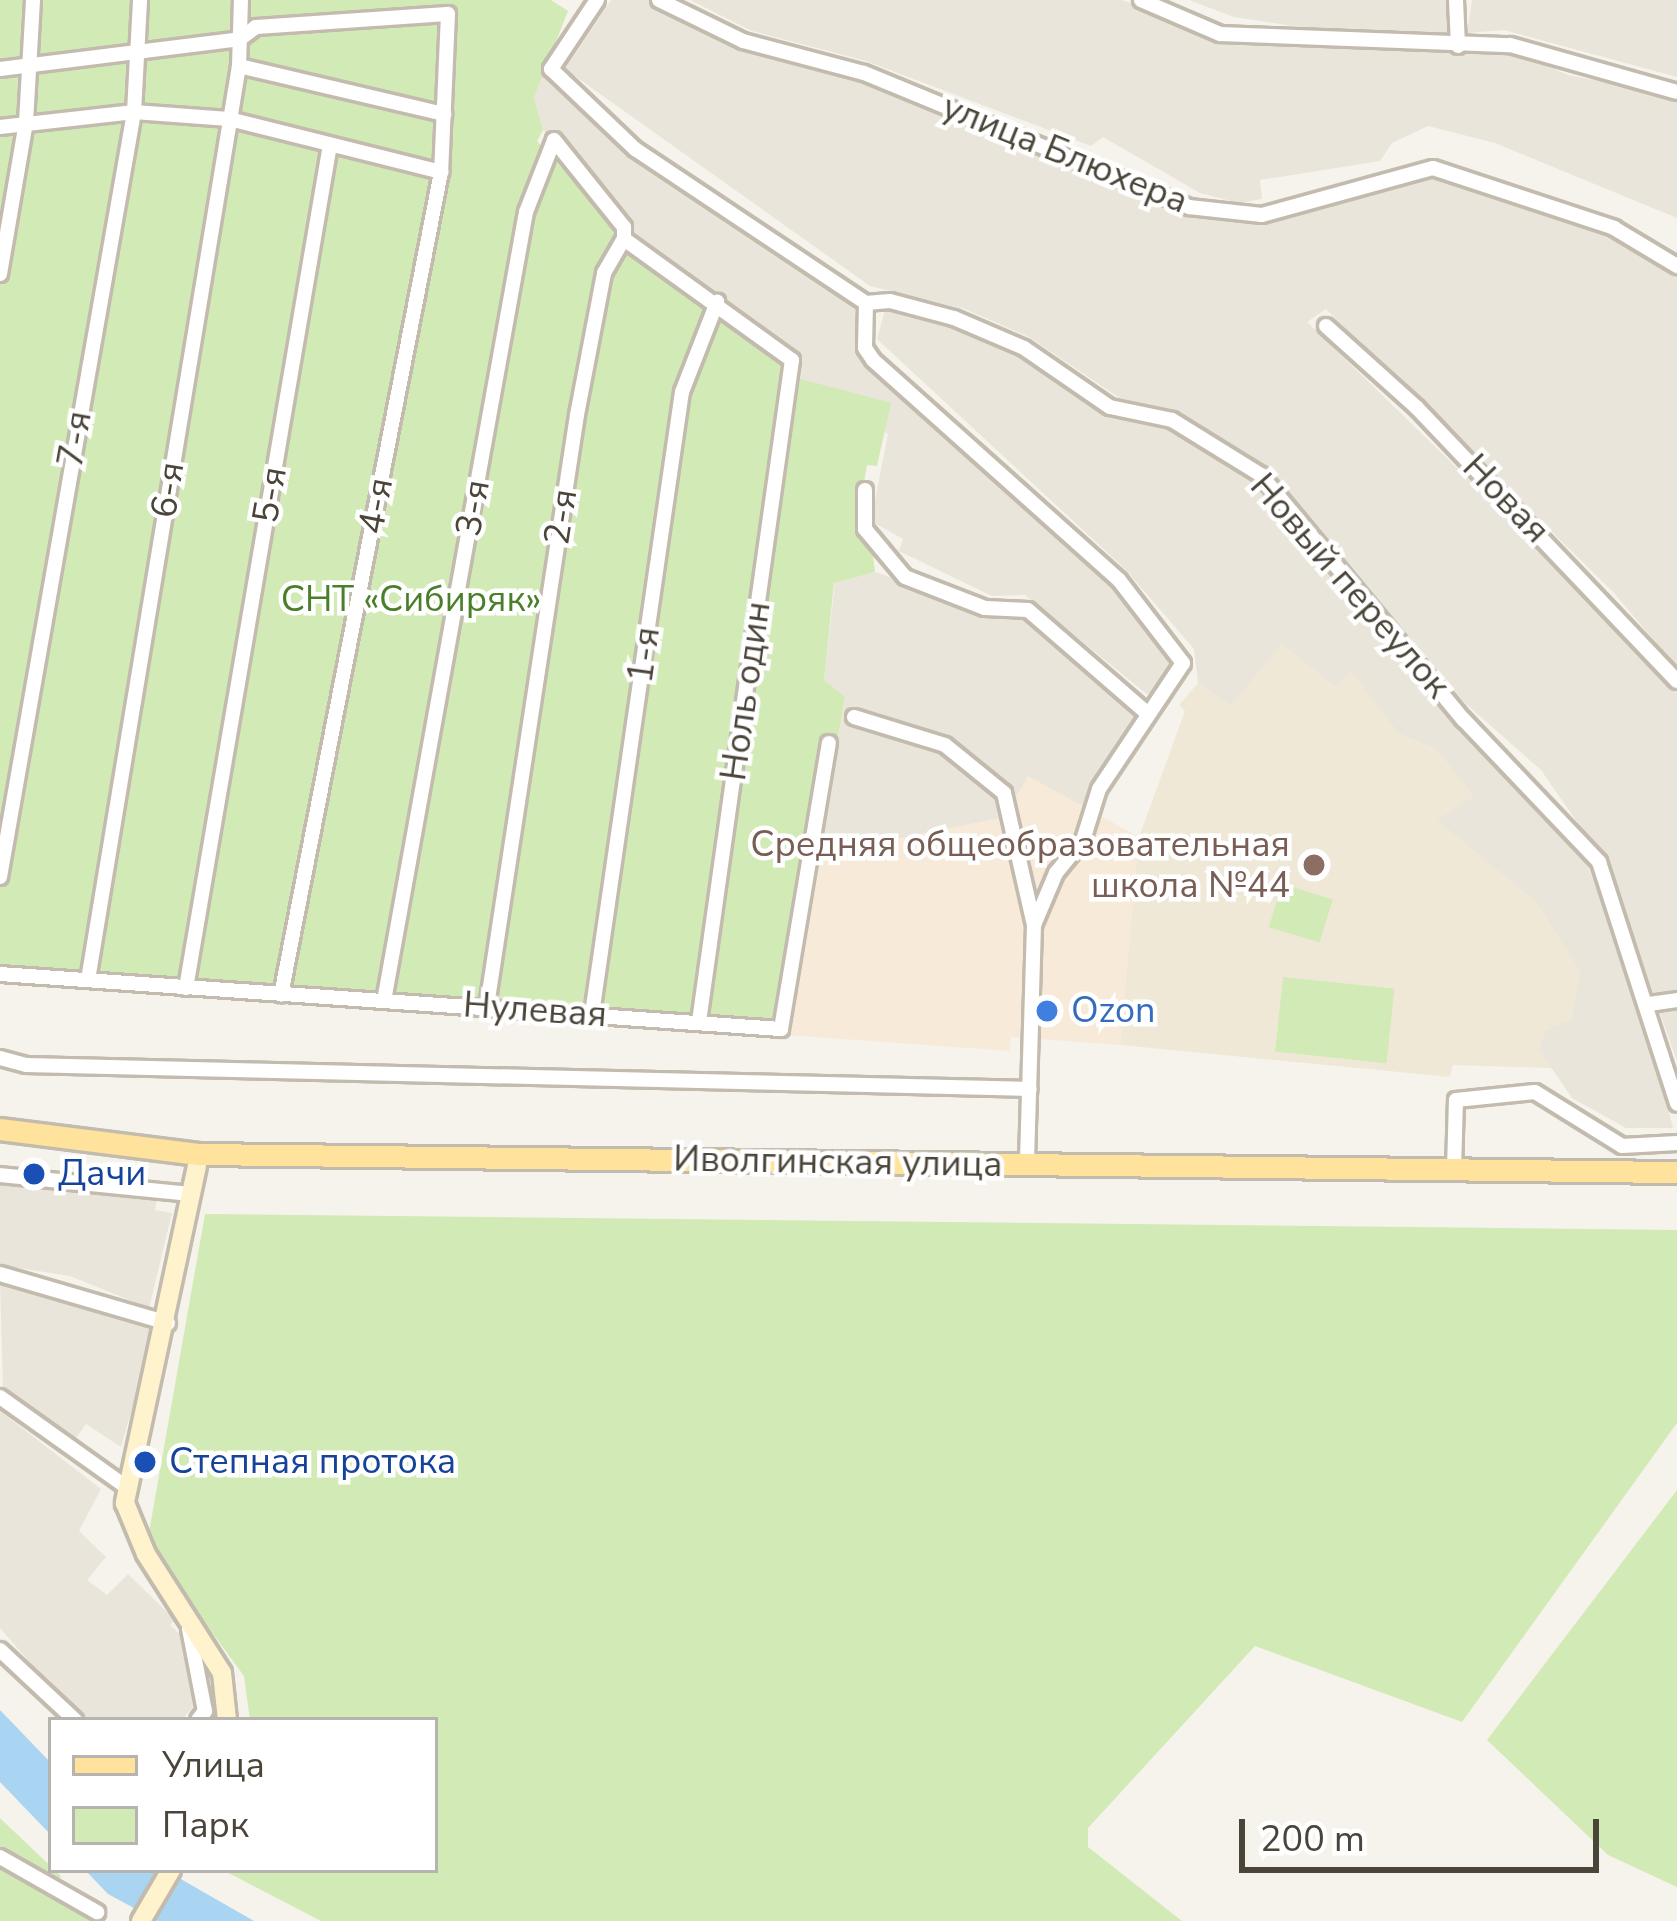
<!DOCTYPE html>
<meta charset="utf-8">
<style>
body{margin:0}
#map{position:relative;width:1677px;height:1921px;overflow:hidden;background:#f6f3ec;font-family:"Nunito Sans",sans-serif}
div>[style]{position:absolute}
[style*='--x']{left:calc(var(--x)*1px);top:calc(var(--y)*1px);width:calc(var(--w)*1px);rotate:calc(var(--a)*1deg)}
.residential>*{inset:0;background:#eae5da}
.commercial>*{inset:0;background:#f7ead8}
.education>*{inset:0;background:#efe8d6}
.green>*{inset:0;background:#d2eab5;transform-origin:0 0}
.water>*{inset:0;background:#a9d4f2}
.roads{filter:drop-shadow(3px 0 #c2bbae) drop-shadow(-3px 0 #c2bbae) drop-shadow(0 3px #c2bbae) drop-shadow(0 -3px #c2bbae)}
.street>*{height:14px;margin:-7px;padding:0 7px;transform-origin:7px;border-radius:7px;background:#fff}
.secondary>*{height:18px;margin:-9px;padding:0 9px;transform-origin:9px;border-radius:9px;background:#fff3cd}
.primary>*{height:21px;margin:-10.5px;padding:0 10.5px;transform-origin:10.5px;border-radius:10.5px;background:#ffe39c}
.dots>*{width:33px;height:33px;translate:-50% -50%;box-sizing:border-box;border:6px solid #fff;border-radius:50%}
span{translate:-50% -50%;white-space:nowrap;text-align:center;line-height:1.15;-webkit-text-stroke:9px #fff;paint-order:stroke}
.street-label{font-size:36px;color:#4b4439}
.park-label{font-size:36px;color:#4a7f2a}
.education-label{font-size:36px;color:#785e54}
.right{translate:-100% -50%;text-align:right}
.shop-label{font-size:36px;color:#366cbe}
.left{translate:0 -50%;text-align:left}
.transit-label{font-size:36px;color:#164399}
.legend{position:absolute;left:48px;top:1717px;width:390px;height:156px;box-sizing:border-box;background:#fff;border:3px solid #b7b4b0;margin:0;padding:15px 21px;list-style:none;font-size:36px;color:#4b4439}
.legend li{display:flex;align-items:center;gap:24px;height:60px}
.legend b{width:60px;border:3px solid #b7b4b0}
.scale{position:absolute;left:1239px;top:1819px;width:360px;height:54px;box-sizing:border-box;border:6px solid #4b4439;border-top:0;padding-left:15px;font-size:36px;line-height:42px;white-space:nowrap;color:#4b4439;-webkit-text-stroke:9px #fff;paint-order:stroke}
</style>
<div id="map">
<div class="residential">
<i style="clip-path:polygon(611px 0,662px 0,743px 40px,935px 100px,1208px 212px,1265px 218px,1421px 175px,1487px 180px,1619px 229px,1677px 268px,1677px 668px,1615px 594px,1326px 309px,1307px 322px,1607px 614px,1677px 694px,1677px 1061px,1607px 865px,1541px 770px,1466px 704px,1267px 469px,1174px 415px,1127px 403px,1029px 337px,965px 309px,870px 286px,565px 69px)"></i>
<i style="clip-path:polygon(690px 0,1122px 0,1227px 40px,1505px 48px,1568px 75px,1677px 96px,1677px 218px,1495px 143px,1428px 126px,1392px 143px,1380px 161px,1260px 180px,1262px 199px,1239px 203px,1200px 193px,1103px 137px,1091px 146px,866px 61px,752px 31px)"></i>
<i style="clip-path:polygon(1189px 0,1459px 0,1453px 35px,1320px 30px,1234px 17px)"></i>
<i style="clip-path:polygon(1472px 0,1677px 0,1677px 77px,1504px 30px,1467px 33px)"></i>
<i style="clip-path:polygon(541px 72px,595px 110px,596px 120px,858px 297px,861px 347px,1121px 582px,1179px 662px,1148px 695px,1025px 595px,992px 596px,899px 551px,903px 539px,871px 521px,888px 434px,794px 377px,799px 355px,631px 238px,630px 226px,543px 130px,534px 97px)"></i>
<i style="clip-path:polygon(887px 303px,1022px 346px,1117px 415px,1172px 428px,1259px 481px,1436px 693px,1538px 789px,1586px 862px,1642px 1001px,1673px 1128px,1626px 1128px,1572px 1098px,1539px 1050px,1538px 904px,1436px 820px,1443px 810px,1437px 750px,1399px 734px,1350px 672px,1335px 687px,1283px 645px,1231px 706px,1198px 683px,1194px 649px,1125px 569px,877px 339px)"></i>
<i style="clip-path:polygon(875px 572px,1011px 618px,1021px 609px,1139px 716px,1085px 814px,1006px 817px,818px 855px,845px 698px,824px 680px,835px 582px)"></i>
<i style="clip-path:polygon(0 1179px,158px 1193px,155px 1210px,172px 1213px,149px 1308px,70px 1276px,0 1265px)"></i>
<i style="clip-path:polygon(0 1281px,148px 1324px,154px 1333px,121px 1447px,86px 1424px,76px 1438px,3px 1389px)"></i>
<i style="clip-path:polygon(0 1411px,101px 1489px,79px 1531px,106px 1557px,87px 1580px,107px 1595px,128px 1574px,175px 1620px,170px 1625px,185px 1639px,201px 1697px,182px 1720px,80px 1720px,0 1628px)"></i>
</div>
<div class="commercial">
<i style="clip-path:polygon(1028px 776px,1139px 837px,1120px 1045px,1011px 1037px,1010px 1051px,787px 1035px,818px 855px,1005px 817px)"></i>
</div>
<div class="education">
<i style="clip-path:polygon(1282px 644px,1335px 687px,1351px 671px,1399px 734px,1437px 750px,1474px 796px,1437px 820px,1538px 904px,1580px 971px,1572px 1019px,1545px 1031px,1539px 1050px,1551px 1068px,1453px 1065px,1450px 1077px,1120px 1045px,1139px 837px,1185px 711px,1179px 705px,1198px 683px,1231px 705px)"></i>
</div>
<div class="green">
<i style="clip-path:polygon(0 0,551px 0,568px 11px,534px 97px,543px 130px,537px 141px,620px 230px,615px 241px,783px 362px,782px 374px,891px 403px,877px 466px,867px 465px,855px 535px,871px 539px,875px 572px,834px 583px,824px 680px,845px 697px,787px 1035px,0 982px)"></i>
<i style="left:1282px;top:884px;width:53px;height:45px;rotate:17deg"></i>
<i style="left:1283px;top:977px;width:112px;height:75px;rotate:6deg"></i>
<i style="clip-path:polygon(205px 1214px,1677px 1230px,1677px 1423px,1462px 1722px,1255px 1646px,1088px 1828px,1088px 1847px,1182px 1921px,321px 1921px,223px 1870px,435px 1870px,435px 1720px,250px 1720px,244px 1676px,147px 1544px)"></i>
<i style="clip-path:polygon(1677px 1490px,1677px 1887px,1608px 1855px,1487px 1740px)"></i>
<i style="clip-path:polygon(0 1818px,61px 1876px,52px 1894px,95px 1921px,0 1921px)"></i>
</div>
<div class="water">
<i style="clip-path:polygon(0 1710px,51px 1763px,51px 1835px,0 1782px)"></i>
<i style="clip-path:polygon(85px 1870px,165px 1870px,254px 1921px,158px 1921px,108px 1894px)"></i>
</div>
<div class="roads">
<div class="street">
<i style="--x:597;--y:0;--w:83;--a:123.7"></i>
<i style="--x:551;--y:69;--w:116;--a:43.6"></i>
<i style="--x:635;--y:149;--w:278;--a:33.7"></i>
<i style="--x:866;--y:303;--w:24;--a:-5"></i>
<i style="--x:890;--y:301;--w:66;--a:14.9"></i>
<i style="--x:954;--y:318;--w:76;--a:23.2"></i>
<i style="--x:1024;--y:348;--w:104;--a:34.5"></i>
<i style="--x:1110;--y:407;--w:63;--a:11.8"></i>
<i style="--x:1172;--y:420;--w:105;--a:31.7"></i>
<i style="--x:1261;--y:475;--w:318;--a:50.4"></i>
<i style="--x:1464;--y:720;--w:196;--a:46.4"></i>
<i style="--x:1599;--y:862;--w:254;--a:72.1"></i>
<i style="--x:659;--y:0;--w:93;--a:26"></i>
<i style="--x:743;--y:41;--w:125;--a:14.8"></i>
<i style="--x:864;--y:73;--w:352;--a:22.4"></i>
<i style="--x:1189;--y:207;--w:73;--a:6.3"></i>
<i style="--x:1262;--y:215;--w:177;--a:-15.4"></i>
<i style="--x:1433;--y:168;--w:191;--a:18.3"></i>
<i style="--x:1614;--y:228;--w:74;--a:31.1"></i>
<i style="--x:1141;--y:0;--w:86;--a:23.3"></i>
<i style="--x:1220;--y:34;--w:290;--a:2.2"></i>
<i style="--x:1510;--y:45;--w:173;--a:15.7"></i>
<i style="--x:1456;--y:0;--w:46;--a:87.5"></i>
<i style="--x:239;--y:66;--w:211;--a:13.2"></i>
<i style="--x:0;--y:69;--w:242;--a:-7.1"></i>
<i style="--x:240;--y:39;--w:20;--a:-37"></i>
<i style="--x:256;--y:27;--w:192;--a:-3.9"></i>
<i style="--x:448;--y:14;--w:158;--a:92.5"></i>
<i style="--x:441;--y:172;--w:838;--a:101"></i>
<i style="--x:0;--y:127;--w:135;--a:-6.4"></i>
<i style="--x:134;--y:112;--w:95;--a:4.2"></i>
<i style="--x:229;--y:119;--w:219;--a:14"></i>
<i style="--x:0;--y:274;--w:154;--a:-80.3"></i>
<i style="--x:26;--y:122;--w:122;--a:-86.7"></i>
<i style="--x:866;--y:303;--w:45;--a:91.3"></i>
<i style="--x:865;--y:348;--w:14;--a:56"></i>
<i style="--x:873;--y:360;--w:330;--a:41.8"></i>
<i style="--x:1119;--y:580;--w:105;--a:52.4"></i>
<i style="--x:1183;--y:663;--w:151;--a:123.7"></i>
<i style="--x:1099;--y:789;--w:53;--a:107.4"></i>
<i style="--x:1083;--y:840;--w:43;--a:129.3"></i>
<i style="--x:1056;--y:873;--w:56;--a:112.9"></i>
<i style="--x:1034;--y:925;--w:239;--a:91.7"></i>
<i style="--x:1326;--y:326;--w:122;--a:42"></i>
<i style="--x:1417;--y:408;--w:377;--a:46.4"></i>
<i style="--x:865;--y:490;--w:39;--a:90"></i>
<i style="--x:865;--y:529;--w:62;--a:50.2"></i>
<i style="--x:905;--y:577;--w:86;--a:21.2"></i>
<i style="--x:985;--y:608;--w:43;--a:2.7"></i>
<i style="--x:1028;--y:610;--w:159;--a:40.9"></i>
<i style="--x:854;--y:717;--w:95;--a:17.1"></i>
<i style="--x:945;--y:745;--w:76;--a:39.1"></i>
<i style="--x:1004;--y:793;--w:135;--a:77.2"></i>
<i style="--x:0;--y:877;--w:777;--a:-80.06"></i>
<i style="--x:134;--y:112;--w:112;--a:-86.9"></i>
<i style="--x:0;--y:974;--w:783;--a:4.03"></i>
<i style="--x:781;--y:1029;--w:290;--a:-80.5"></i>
<i style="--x:88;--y:980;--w:926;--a:-80.62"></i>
<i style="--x:239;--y:66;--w:66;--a:-88.3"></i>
<i style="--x:186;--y:988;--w:855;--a:-80.31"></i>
<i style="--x:384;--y:1001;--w:802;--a:-79.8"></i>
<i style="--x:526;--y:212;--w:77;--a:-68.7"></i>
<i style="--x:554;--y:140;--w:112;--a:51.2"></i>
<i style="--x:624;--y:227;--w:12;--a:90"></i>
<i style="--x:1649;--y:1004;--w:28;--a:-8"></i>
<i style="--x:487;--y:1006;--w:598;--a:-81.34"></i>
<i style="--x:577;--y:415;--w:145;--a:-79.2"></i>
<i style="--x:604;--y:273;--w:39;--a:-60"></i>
<i style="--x:624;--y:239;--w:207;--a:35.8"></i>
<i style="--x:792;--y:360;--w:669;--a:98"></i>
<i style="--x:592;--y:1014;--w:628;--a:-81.77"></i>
<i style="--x:682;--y:392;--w:97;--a:-68.7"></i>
<i style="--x:0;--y:1058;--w:27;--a:15"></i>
<i style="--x:26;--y:1065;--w:1004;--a:1.37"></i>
<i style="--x:1454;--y:1170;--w:70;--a:-88.4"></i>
<i style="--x:1456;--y:1100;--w:79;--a:-5.8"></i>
<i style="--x:1535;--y:1092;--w:102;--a:31.8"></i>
<i style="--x:1622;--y:1146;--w:55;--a:-3.1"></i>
<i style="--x:0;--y:1175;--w:192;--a:5.7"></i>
<i style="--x:0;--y:1274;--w:175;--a:16.3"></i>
<i style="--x:0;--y:1397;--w:153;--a:35.5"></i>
<i style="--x:189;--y:1629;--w:84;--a:79"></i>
<i style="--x:205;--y:1711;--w:11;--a:128"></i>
<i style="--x:0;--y:1650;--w:103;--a:43"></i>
<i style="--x:0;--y:1857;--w:112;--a:29.6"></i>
</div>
<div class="secondary">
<i style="--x:197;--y:1166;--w:345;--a:102.1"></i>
<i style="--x:125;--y:1503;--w:55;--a:67.6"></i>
<i style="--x:146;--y:1554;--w:141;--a:57.4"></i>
<i style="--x:222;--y:1673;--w:47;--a:83.9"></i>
<i style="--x:141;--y:1921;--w:59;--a:-59.5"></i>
</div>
<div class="primary">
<i style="--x:0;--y:1129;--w:201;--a:7.2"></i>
<i style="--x:199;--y:1154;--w:1478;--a:0.7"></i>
</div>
</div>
<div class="dots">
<i style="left:1314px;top:865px;background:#8d6e63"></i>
<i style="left:1047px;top:1011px;background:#3f7fe0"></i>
<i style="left:34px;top:1174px;background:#1a4fb4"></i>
<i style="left:145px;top:1462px;background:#1a4fb4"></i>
</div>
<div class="street-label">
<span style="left:1065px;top:154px;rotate:22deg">улица Блюхера</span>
<span style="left:75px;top:439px;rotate:-80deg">7-я</span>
<span style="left:168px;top:490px;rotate:-81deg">6-я</span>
<span style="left:270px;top:495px;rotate:-80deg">5-я</span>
<span style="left:1506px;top:499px;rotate:46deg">Новая</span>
<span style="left:376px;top:506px;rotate:-79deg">4-я</span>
<span style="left:473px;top:508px;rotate:-80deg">3-я</span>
<span style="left:561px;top:517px;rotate:-81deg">2-я</span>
<span style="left:1350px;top:586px;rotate:49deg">Новый переулок</span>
<span style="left:644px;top:655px;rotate:-82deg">1-я</span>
<span style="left:746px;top:691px;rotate:-82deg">Ноль один</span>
<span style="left:535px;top:1010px;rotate:4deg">Нулевая</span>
<span style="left:838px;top:1162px;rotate:1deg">Иволгинская улица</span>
</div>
<div class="park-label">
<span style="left:411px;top:600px">СНТ «Сибиряк»</span>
</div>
<div class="education-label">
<span class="right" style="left:1290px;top:865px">Средняя общеобразовательная<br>школа №44</span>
</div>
<div class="shop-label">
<span class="left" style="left:1071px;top:1011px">Ozon</span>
</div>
<div class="transit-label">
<span class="left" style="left:58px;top:1174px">Дачи</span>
<span class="left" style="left:169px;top:1462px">Степная протока</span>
</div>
<ul class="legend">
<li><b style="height:15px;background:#ffe39c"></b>Улица</li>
<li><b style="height:33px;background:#d2eab5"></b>Парк</li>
</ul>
<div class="scale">200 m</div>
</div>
